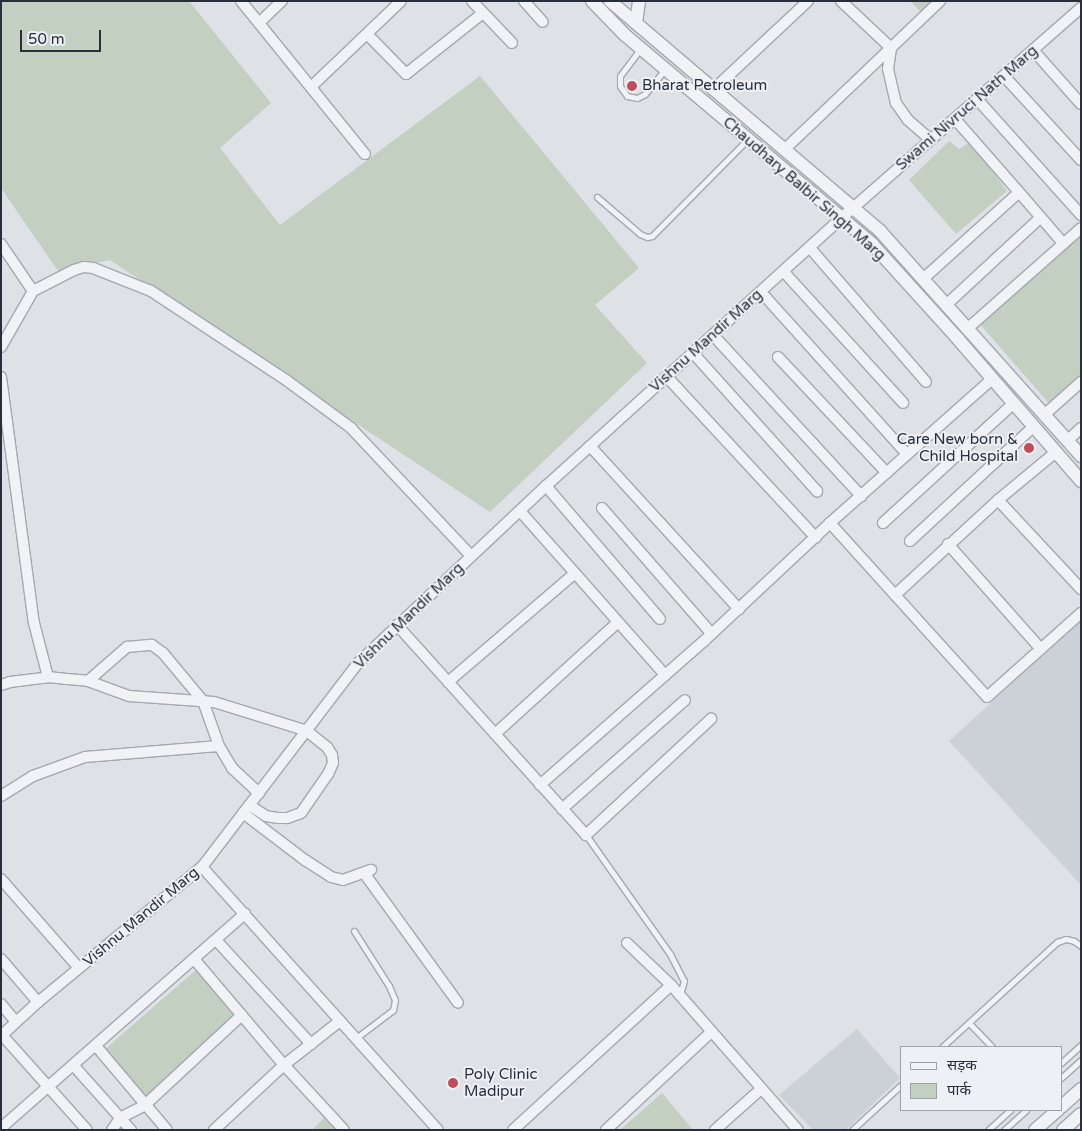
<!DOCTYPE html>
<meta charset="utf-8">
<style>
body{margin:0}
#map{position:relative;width:1082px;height:1131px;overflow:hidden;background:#dee1e6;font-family:"Varela Round","Noto Sans Devanagari",sans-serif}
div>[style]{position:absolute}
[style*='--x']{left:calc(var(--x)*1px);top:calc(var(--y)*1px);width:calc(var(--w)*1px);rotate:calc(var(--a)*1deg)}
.built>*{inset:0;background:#ccd0d7}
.green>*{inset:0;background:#c3cfc0;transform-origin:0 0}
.roads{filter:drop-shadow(1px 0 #a4a8af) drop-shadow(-1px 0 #a4a8af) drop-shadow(0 1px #a4a8af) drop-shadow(0 -1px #a4a8af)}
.service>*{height:5px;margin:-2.5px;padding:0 2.5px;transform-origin:2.5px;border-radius:2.5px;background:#f0f2f5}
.minor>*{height:10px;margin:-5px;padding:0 5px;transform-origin:5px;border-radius:5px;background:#f0f2f5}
.tertiary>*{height:12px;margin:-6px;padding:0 6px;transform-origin:6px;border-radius:6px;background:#f0f2f5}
.dots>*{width:14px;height:14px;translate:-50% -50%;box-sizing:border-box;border:2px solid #edf0f4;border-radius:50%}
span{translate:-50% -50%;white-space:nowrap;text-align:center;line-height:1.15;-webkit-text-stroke:4px #edf0f4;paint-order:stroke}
.poi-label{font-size:15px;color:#282f3b}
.left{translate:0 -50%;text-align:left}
.right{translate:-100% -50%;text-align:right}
.street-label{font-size:15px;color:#282f3b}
.frame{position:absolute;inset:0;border:2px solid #282f3b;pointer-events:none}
.legend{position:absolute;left:900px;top:1046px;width:162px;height:65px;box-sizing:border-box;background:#edf0f4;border:1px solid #9ea3aa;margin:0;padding:6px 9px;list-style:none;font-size:15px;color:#282f3b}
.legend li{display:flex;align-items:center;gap:10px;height:25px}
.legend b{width:25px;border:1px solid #9ea3aa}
.scale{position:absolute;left:20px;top:30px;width:81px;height:22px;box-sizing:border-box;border:2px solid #282f3b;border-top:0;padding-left:6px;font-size:15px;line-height:18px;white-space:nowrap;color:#282f3b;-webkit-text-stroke:4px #edf0f4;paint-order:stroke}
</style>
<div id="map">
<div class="built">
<i style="clip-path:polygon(1081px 621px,1081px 885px,949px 741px)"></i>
<i style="clip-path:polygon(857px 1029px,900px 1078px,846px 1130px,813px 1130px,779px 1095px)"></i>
</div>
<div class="green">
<i style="clip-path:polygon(1px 1px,189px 1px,271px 103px,220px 148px,280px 225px,480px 76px,639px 268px,595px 305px,647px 363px,490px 512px,110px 260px,58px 271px,1px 188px)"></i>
<i style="clip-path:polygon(910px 1px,935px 1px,923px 14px)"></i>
<i style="clip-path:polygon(949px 141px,959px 149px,971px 142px,1007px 191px,956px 234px,909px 180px)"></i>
<i style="clip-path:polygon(1081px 232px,1081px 385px,1054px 409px,979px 323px)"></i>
<i style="left:196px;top:970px;width:66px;height:121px;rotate:49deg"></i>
<i style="clip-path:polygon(662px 1093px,693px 1130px,620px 1130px)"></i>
<i style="clip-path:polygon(325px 1117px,337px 1130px,312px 1130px)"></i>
</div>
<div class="roads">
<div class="service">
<i style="--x:641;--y:48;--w:35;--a:127"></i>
<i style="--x:620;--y:76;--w:10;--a:90"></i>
<i style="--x:620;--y:86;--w:12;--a:55"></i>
<i style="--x:627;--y:96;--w:10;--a:11"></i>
<i style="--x:637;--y:98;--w:9;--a:-27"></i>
<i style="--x:645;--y:94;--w:32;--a:-51"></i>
<i style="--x:597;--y:197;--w:57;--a:40.7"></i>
<i style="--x:640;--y:234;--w:8;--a:23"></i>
<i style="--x:647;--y:237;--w:5;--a:-11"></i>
<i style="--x:652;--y:236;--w:136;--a:-45.3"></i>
<i style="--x:586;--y:835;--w:146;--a:54.8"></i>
<i style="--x:670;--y:954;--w:30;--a:63"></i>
<i style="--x:684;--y:981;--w:14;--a:107"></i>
<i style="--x:354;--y:931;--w:65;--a:57.5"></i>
<i style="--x:389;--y:986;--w:15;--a:67"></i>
<i style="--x:395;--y:1000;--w:10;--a:101"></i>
<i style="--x:393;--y:1010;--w:46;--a:142.9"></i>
<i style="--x:969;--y:1023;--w:33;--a:46"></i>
<i style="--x:942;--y:1047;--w:156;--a:-42.4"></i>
<i style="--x:1057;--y:942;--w:9;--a:-18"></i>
<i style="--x:1066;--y:939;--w:8;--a:14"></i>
<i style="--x:1074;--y:941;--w:9;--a:36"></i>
<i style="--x:1061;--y:1063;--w:27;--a:-42"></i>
<i style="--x:1061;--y:1078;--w:27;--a:-42"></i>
<i style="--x:852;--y:1130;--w:67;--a:-42.6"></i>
<i style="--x:988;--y:1130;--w:30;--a:-42"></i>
<i style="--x:1004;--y:1130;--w:30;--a:-42"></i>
</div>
<div class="minor">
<i style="--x:241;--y:1;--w:197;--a:51"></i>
<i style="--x:472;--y:1;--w:58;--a:46.4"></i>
<i style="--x:524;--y:1;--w:28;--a:48"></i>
<i style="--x:841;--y:1;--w:69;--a:43.2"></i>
<i style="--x:891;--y:48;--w:21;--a:98"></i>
<i style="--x:888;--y:69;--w:35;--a:77"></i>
<i style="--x:896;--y:103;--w:21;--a:55"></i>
<i style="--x:908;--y:120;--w:30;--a:41"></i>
<i style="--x:259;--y:23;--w:32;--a:-44"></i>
<i style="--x:367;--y:34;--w:56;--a:45.7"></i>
<i style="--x:406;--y:74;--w:98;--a:-38.4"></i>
<i style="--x:1033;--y:50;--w:72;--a:48.4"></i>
<i style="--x:1004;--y:76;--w:114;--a:47.5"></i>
<i style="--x:311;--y:87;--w:124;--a:-43.7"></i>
<i style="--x:713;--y:90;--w:130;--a:-43.1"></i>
<i style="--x:977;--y:99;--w:156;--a:48.1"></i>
<i style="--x:784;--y:150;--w:216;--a:-43.7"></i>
<i style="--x:1018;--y:191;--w:69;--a:49.1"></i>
<i style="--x:1;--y:244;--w:57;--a:55.8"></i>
<i style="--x:810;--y:248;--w:177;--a:49.1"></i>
<i style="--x:784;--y:272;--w:177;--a:47.7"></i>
<i style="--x:923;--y:279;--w:127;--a:-42.1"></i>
<i style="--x:1017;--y:194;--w:3;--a:-72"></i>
<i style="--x:1018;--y:191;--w:96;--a:-131.2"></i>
<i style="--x:761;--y:292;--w:218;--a:48"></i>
<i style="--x:946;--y:305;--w:129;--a:-42.8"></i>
<i style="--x:967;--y:329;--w:152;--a:-41.5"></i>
<i style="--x:713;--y:335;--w:219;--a:47.4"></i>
<i style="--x:1;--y:347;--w:64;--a:-60.3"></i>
<i style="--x:33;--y:291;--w:46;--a:-27.1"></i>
<i style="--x:74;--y:270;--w:10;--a:-17"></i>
<i style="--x:84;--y:267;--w:9;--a:6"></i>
<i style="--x:93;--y:268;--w:62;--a:21.6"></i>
<i style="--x:151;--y:291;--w:162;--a:33.4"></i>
<i style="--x:286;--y:380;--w:81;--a:36.4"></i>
<i style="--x:351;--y:428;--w:175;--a:46.8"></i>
<i style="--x:693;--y:353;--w:186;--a:48.1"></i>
<i style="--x:778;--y:357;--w:159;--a:46.8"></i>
<i style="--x:1;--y:377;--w:248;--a:82.4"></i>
<i style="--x:34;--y:623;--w:56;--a:75.5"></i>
<i style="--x:667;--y:377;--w:219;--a:47.2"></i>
<i style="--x:1044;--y:415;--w:50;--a:-41.7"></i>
<i style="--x:1067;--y:441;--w:19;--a:-43"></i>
<i style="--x:590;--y:446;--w:221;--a:47.6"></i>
<i style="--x:546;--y:486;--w:175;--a:49.4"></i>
<i style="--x:998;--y:500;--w:122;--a:47"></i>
<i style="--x:602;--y:508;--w:167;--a:48.9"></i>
<i style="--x:520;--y:511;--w:219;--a:48.5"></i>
<i style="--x:830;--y:523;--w:234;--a:47.9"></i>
<i style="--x:987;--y:697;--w:126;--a:-41.8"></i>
<i style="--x:883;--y:523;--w:178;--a:-42.5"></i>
<i style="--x:910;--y:541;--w:169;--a:-42.8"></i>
<i style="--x:948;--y:544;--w:140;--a:48.5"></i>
<i style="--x:895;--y:595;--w:140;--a:-42.7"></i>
<i style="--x:998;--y:500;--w:75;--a:-39.6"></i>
<i style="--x:397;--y:625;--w:283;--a:48"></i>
<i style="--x:586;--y:835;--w:171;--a:-42.9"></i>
<i style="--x:88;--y:681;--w:52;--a:-41.1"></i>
<i style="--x:127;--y:647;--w:25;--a:-5"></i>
<i style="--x:152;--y:645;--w:14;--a:36"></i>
<i style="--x:163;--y:653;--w:62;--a:50.2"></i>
<i style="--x:203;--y:701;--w:48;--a:70.4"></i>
<i style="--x:219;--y:746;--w:26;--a:59"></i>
<i style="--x:232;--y:768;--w:37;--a:43"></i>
<i style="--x:448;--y:682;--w:167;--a:-40.6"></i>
<i style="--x:1;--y:685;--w:9;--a:-18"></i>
<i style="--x:10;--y:682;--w:38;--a:-7"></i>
<i style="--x:48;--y:677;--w:19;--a:6"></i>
<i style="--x:67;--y:679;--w:21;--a:5"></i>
<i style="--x:88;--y:681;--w:44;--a:20.1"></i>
<i style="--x:129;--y:696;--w:85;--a:4"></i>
<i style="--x:214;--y:702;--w:97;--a:17.3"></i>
<i style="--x:307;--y:731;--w:26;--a:39"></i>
<i style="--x:327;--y:747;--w:9;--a:58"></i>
<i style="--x:332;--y:755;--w:8;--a:83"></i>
<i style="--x:333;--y:763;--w:12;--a:114"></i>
<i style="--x:328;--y:774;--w:47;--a:124.7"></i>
<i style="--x:301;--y:813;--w:15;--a:160"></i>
<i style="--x:287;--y:818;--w:9;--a:180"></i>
<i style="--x:278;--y:818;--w:12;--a:-171"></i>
<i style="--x:266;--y:816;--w:20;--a:-147"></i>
<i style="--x:495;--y:734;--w:166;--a:-42.3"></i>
<i style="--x:540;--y:785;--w:218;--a:-41.3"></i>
<i style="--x:704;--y:641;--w:173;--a:-43.1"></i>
<i style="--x:830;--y:523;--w:217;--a:-41.6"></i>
<i style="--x:1;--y:796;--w:38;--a:-32"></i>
<i style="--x:33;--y:776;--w:55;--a:-20.1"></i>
<i style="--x:85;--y:757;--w:134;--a:-4.7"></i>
<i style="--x:562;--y:809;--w:164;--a:-41.5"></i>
<i style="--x:243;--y:813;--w:78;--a:37.2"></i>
<i style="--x:305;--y:860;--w:31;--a:33"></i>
<i style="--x:331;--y:877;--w:12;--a:14"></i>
<i style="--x:343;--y:880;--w:30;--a:-20"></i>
<i style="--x:202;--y:867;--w:353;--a:48.1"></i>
<i style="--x:364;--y:873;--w:160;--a:54.1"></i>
<i style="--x:1;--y:879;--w:118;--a:48.8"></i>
<i style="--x:216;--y:940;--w:141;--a:47.6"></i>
<i style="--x:627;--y:943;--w:61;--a:43.7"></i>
<i style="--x:671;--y:985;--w:193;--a:48.8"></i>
<i style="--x:1;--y:959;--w:57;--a:49.3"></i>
<i style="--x:194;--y:959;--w:139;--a:49.7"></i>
<i style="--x:284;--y:1065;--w:88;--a:47.3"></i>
<i style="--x:1;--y:1004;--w:23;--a:50"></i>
<i style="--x:2;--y:1035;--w:127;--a:48.2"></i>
<i style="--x:1;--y:1036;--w:50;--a:-42.6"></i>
<i style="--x:38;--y:1002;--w:212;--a:-39.5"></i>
<i style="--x:202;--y:867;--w:255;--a:-52.6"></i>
<i style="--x:357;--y:664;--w:260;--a:-43.3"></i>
<i style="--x:546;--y:486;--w:414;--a:-42.2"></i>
<i style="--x:853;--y:208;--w:303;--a:-41.3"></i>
<i style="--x:96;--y:1046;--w:110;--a:49.8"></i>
<i style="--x:74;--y:1066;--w:86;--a:48.3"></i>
<i style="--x:1;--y:1128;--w:325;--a:-41.3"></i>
<i style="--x:112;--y:1130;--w:14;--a:-56"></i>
<i style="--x:120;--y:1118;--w:28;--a:-27"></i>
<i style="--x:145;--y:1105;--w:132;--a:-42.9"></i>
<i style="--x:214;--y:1130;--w:96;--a:-42.9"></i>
<i style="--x:284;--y:1065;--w:71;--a:-38.2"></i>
<i style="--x:513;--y:1130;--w:214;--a:-42.5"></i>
<i style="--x:606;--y:1130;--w:144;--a:-43"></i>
<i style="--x:715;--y:1130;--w:62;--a:-41.7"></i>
</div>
<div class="tertiary">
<i style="--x:592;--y:1;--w:47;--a:45.9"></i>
<i style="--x:625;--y:35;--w:324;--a:40.2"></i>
<i style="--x:872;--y:244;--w:128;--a:47.8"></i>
<i style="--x:958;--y:339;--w:188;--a:49.1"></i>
<i style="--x:610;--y:1;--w:355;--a:40.4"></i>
<i style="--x:880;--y:231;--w:302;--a:48.2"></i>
<i style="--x:636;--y:23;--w:22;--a:-82"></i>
<i style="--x:1061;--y:1107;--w:27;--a:-42"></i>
<i style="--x:1035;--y:1130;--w:30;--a:-41"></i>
<i style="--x:1063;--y:1130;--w:24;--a:-42"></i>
</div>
</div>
<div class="dots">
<i style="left:632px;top:86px;background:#c14d5b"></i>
<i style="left:1029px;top:448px;background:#c14d5b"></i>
<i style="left:453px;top:1083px;background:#c14d5b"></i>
</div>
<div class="poi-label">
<span class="left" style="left:642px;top:86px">Bharat Petroleum</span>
<span class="right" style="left:1018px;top:448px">Care New born &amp;<br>Child Hospital</span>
<span class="left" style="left:464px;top:1083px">Poly Clinic<br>Madipur</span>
</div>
<div class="street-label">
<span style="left:967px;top:108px;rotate:-41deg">Swami Nivruci Nath Marg</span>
<span style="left:804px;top:189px;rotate:41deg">Chaudhary Balbir Singh Marg</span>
<span style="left:706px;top:341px;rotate:-42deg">Vishnu Mandir Marg</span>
<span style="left:409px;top:616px;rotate:-44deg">Vishnu Mandir Marg</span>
<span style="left:141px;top:917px;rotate:-40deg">Vishnu Mandir Marg</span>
</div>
<div class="frame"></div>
<ul class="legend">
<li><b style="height:6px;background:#f0f2f5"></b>सड़क</li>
<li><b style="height:14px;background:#c3cfc0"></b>पार्क</li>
</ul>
<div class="scale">50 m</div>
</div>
